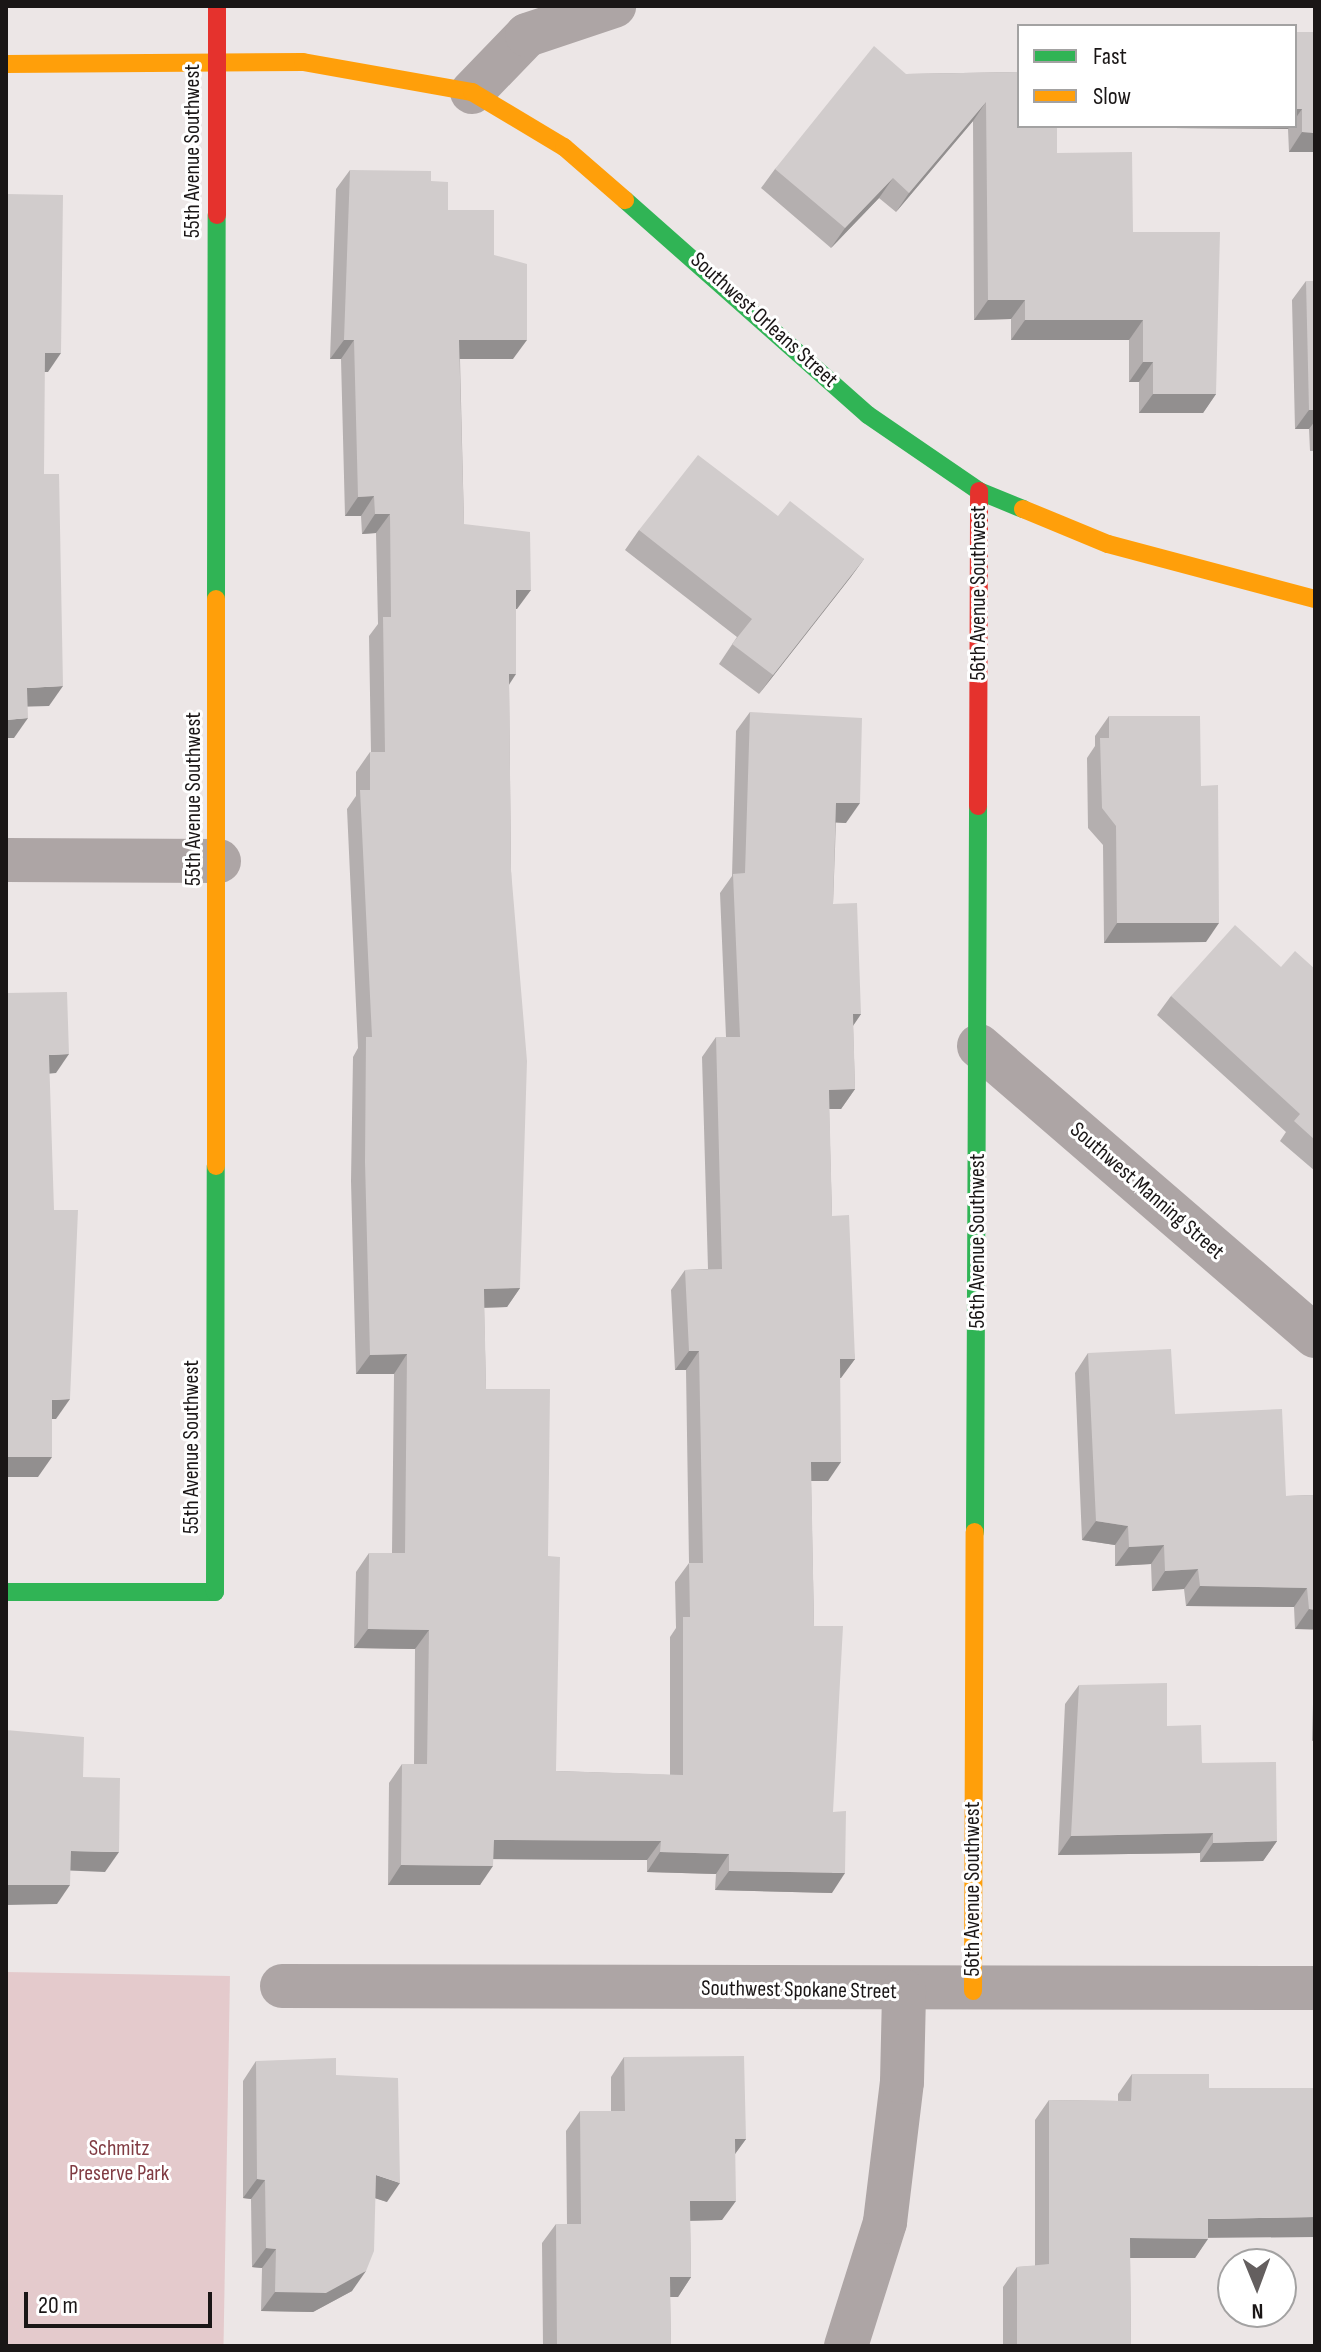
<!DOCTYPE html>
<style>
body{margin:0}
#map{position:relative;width:1321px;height:2352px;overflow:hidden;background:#ece6e6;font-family:"Sofia Sans Condensed",sans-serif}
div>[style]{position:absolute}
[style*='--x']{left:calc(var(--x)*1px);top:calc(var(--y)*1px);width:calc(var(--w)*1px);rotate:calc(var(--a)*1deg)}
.green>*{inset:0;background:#e4cacc;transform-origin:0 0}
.street>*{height:44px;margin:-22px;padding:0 22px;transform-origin:22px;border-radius:22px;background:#ada5a5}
.fast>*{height:18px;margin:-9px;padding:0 9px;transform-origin:9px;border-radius:9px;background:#30b455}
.slow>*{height:18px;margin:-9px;padding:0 9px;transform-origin:9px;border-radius:9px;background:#ff9f0a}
.jam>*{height:18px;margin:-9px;padding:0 9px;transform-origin:9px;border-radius:9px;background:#e5322d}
.wall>*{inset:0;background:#b4afaf}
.shaded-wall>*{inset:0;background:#928f8f}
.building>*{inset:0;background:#d1cccc}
span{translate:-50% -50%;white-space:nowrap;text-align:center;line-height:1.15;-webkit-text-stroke:6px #fff;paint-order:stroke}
.street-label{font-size:22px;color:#1a1616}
.park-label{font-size:22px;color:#813c43}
.frame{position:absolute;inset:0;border:8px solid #1a1616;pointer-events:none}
.legend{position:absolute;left:1017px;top:24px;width:280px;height:104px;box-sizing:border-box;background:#fff;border:2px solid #a3a2a2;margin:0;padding:10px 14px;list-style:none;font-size:24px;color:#1a1616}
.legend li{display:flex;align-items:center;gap:16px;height:40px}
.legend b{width:40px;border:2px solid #a3a2a2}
.north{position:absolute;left:1217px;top:2248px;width:80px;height:80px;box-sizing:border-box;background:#fff;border:2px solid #a3a2a2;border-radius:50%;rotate:179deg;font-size:22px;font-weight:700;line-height:32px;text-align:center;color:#1a1616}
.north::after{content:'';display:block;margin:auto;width:28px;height:36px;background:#645f5f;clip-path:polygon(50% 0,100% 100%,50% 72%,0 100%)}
.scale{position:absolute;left:24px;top:2292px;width:188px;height:36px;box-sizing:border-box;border:4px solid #1a1616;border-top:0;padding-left:10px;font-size:24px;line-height:28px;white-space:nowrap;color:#1a1616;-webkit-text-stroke:6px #fff;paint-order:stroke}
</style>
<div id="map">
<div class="green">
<i style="left:6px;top:1972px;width:224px;height:374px;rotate:1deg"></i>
</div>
<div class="street">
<i style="--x:472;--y:92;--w:79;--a:-46"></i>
<i style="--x:527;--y:35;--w:92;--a:-18.4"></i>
<i style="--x:6;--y:860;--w:213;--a:0.3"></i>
<i style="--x:979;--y:1046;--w:444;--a:40.8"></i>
<i style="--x:282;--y:1986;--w:1033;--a:0.11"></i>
<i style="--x:846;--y:2346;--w:130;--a:-72.5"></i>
<i style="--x:885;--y:2222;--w:141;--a:-83.1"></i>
<i style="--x:902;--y:2082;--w:91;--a:-88.7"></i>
</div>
<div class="fast">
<i style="--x:625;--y:200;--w:324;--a:41.5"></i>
<i style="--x:868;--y:415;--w:135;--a:34.4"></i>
<i style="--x:979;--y:491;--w:48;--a:22.2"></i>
<i style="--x:216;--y:599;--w:384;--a:-89.9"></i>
<i style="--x:975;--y:1532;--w:726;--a:-89.76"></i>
<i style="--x:6;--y:1592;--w:209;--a:0"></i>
<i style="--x:215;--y:1592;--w:426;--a:-89.9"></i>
</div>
<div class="slow">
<i style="--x:6;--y:64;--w:297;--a:-0.4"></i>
<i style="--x:303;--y:62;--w:172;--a:10.1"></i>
<i style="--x:472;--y:92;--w:107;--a:30.9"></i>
<i style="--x:564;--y:147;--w:81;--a:41"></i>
<i style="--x:1023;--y:509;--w:92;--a:22.4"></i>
<i style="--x:1108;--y:544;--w:214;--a:14.9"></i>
<i style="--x:216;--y:1166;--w:567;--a:-90"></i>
<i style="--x:973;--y:1991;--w:459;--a:-89.8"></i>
</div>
<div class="jam">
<i style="--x:217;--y:215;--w:209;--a:-90"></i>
<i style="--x:978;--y:806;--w:315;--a:-89.8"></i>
</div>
<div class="wall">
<i style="clip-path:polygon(1295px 32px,1315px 152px,1289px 152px,1288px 129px,1173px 128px,1173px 126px,1295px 126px)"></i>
<i style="clip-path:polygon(1019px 72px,1057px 153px,1133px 232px,1216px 394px,1203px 413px,1139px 413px,1139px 382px,1129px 382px,1129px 340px,1011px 340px,1011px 319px,974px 320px,973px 121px,896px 212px,879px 198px,831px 248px,761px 188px,775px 169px,906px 74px)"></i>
<i style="clip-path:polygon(350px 170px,431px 181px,448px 210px,494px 255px,513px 359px,460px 359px,464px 524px,517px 609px,516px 609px,509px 685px,511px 870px,520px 1288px,507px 1307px,484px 1308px,486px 1389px,548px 1556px,556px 1771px,670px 1775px,670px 1637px,676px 1628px,675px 1582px,689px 1563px,686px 1370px,675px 1370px,671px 1290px,685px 1270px,708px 1269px,702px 1057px,716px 1037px,726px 1037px,720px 893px,732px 876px,736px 731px,750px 712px,846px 823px,836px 822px,833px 904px,861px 1014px,853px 1026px,855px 1089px,841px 1109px,829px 1109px,832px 1216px,855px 1359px,840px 1378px,828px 1481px,811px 1481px,814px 1626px,833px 1812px,832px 1893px,715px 1890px,716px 1874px,647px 1872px,647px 1860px,493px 1859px,480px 1885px,388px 1885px,389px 1783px,402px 1764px,414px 1764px,415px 1649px,354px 1648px,356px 1572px,369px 1553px,392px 1553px,394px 1374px,356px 1374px,351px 1181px,353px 1057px,358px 1048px,347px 809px,356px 796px,356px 772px,370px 752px,371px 752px,369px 636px,378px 624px,376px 533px,362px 534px,361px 516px,345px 516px,341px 359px,330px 359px,336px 189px)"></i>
<i style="clip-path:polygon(1306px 281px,1315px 281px,1315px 451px,1310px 451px,1309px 429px,1295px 429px,1292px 300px)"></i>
<i style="clip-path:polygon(778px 516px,864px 559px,850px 578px,759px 694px,719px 664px,737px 637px,625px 550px,639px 530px)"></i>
<i style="clip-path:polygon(1109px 716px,1201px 786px,1206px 942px,1104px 943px,1103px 845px,1088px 828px,1087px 758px,1095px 746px,1095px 736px)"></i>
<i style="clip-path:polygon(1281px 967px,1315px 969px,1315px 1171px,1280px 1141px,1286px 1132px,1157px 1015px,1171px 996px)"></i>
<i style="clip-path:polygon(1088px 1353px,1175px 1414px,1286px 1496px,1315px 1495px,1315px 1740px,1312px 1741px,1315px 1630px,1295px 1629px,1294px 1607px,1186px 1606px,1184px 1589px,1152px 1591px,1151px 1564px,1115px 1566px,1115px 1545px,1082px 1540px,1075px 1373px)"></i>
<i style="clip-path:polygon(1079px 1685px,1167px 1726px,1277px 1841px,1263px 1861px,1200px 1862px,1200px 1853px,1058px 1855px,1065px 1704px)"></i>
<i style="clip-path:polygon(624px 2057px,746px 2139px,735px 2154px,722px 2220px,690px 2221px,691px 2277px,678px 2297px,670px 2297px,671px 2346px,543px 2346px,542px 2243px,556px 2224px,567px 2224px,566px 2131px,580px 2111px,611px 2111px,611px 2077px)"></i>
<i style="clip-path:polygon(256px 2061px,336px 2075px,387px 2202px,375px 2198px,352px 2291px,313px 2312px,261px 2311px,262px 2268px,252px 2267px,251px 2199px,243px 2198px,243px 2081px)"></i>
<i style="clip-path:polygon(1132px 2074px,1208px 2238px,1195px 2258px,1130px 2258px,1131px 2346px,1003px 2346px,1003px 2287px,1017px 2267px,1035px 2266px,1035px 2120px,1049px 2100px,1118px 2101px,1118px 2094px)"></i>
</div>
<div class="shaded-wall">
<i style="clip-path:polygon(986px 102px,973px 121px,896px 212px,909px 193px)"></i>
<i style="clip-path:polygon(1295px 109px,1302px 109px,1295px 119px)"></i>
<i style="clip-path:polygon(1175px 126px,1290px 126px,1288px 129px,1173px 128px)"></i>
<i style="clip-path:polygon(1302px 132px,1315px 133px,1315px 152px,1289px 152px)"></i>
<i style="clip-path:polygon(893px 178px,879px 198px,831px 248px,845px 228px)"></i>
<i style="clip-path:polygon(988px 300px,1025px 300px,1011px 319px,974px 320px)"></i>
<i style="clip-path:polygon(1025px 320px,1143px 320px,1129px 340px,1011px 340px)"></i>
<i style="clip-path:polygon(344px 340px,354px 340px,341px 359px,330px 359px)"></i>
<i style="clip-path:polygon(459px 340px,527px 340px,513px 359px,445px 359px)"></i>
<i style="clip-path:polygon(45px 353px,61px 353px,48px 372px,32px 372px)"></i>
<i style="clip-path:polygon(1143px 362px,1153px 362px,1139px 382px,1129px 382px)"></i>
<i style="clip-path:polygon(1153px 394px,1216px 394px,1203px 413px,1139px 413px)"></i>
<i style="clip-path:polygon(1309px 410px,1315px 410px,1315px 421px,1309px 429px,1295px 429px)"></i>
<i style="clip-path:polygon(374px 496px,361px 516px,345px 516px,358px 497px)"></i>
<i style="clip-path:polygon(375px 514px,390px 514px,376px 533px,362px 534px)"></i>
<i style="clip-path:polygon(864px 559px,850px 578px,759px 694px,773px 675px)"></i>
<i style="clip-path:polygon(516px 590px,531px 590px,517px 609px,502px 610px)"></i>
<i style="clip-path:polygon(509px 674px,516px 674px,503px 694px)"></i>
<i style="clip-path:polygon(63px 686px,49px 706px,13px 707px,27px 688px)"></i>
<i style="clip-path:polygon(28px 718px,14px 738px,6px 738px,6px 720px)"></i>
<i style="clip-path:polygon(836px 803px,860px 803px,846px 823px,823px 822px)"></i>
<i style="clip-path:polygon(1117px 923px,1219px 923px,1206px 942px,1104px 943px)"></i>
<i style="clip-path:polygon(853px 1014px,861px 1014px,848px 1033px)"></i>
<i style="clip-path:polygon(69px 1054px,56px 1073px,35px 1075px,49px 1055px)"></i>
<i style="clip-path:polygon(855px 1089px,841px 1109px,815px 1109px,829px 1090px)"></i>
<i style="clip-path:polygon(520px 1288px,507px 1307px,470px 1308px,484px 1289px)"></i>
<i style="clip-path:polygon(689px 1351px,699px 1351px,686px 1370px,675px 1370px)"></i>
<i style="clip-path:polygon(407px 1354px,394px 1374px,356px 1374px,370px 1355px)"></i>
<i style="clip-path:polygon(840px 1359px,855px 1359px,841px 1378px,826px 1379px)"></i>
<i style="clip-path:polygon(70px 1399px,56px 1419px,38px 1419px,52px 1400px)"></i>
<i style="clip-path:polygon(6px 1457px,52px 1457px,38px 1477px,6px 1477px)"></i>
<i style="clip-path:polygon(811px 1462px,841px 1462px,828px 1481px,797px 1481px)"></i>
<i style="clip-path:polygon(1096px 1521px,1128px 1526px,1115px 1545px,1082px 1540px)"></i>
<i style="clip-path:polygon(1164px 1545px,1151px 1564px,1115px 1566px,1129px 1547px)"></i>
<i style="clip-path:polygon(1198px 1569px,1184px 1589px,1152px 1591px,1165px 1571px)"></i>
<i style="clip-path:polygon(1200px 1586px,1307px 1588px,1294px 1607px,1186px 1606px)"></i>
<i style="clip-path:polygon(1309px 1609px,1315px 1610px,1315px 1629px,1295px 1629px)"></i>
<i style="clip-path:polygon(368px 1629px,429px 1630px,415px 1649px,354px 1648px)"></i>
<i style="clip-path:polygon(1213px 1833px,1200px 1853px,1058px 1855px,1071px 1836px)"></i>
<i style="clip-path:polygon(494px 1840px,661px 1841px,647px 1860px,480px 1859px)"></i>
<i style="clip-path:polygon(1277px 1841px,1263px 1861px,1200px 1862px,1213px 1843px)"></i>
<i style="clip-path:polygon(71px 1851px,119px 1852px,105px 1872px,57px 1870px)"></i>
<i style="clip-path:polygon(660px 1852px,729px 1854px,716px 1874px,647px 1872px)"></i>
<i style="clip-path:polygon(401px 1865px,493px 1866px,480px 1885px,388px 1885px)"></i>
<i style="clip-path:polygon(729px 1871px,845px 1873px,832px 1893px,715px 1890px)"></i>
<i style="clip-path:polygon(6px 1885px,70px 1885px,57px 1904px,6px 1905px)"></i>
<i style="clip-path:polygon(735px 2139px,746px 2139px,732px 2158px)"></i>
<i style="clip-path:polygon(376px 2175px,400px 2183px,387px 2202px,362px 2194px)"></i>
<i style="clip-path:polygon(257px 2179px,265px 2180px,251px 2199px,243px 2198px)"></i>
<i style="clip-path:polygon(690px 2201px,736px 2201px,722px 2220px,676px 2221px)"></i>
<i style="clip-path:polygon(1315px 2217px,1315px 2237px,1195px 2238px,1208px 2219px)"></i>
<i style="clip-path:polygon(1130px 2238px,1208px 2239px,1195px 2258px,1116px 2258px)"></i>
<i style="clip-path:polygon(266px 2248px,276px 2249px,262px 2268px,252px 2267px)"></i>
<i style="clip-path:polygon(366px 2271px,352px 2291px,313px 2312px,261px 2311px,275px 2292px)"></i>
<i style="clip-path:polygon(670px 2277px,691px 2277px,678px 2297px,657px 2297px)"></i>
</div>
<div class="building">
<i style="clip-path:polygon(1295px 32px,1315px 32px,1315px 133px,1302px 132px,1302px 109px,1295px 109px)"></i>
<i style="clip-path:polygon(874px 46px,906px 74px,1019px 72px,1019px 126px,1057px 126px,1057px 153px,1132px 152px,1133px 232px,1220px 232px,1216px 394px,1153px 394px,1153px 362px,1143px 362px,1143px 320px,1025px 320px,1025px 300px,988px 300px,986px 102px,909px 193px,893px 178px,845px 228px,775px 169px)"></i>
<i style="clip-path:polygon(350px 170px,431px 171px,431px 181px,448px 182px,448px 210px,494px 210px,494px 255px,527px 264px,527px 340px,459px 340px,464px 524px,530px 532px,531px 590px,516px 590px,516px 674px,509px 674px,511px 870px,527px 1061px,520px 1288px,484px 1289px,486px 1389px,550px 1389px,548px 1556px,560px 1557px,556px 1771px,683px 1775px,683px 1617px,690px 1617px,689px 1563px,703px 1563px,699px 1351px,689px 1351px,685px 1270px,722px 1269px,716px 1037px,740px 1037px,733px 874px,745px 873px,750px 712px,862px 718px,860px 803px,836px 803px,833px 904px,857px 903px,861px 1014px,853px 1014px,855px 1089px,829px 1090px,832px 1216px,849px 1215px,855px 1359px,840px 1359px,841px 1462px,811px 1462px,814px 1626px,843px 1626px,833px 1812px,846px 1811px,845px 1873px,729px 1871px,729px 1854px,660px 1852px,661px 1841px,494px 1840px,493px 1866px,401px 1865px,402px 1764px,427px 1764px,429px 1630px,368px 1629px,369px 1553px,405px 1553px,407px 1354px,370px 1355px,365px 1162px,366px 1037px,372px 1037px,360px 790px,370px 790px,370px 752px,385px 752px,383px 617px,391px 617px,390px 514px,375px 514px,374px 496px,358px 497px,354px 340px,344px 340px)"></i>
<i style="clip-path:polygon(6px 194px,63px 195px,61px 353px,45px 353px,44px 474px,59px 474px,63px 686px,27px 688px,28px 718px,6px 720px)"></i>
<i style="clip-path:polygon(1306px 281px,1315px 281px,1315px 410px,1309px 410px)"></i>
<i style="clip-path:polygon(698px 455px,778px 516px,790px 501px,864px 559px,773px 675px,732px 644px,752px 619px,639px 530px)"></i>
<i style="clip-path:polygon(1109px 716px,1200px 716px,1201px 786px,1218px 785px,1219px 923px,1117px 923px,1116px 826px,1102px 808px,1100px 738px,1109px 738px)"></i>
<i style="clip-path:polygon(1235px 925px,1281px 967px,1295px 951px,1315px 969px,1315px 1140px,1294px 1121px,1300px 1114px,1171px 996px)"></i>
<i style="clip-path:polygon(67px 992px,69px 1054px,49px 1055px,54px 1210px,78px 1210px,70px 1399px,52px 1400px,52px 1457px,6px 1457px,6px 993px)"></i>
<i style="clip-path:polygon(1171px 1349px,1175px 1414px,1282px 1409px,1286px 1496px,1315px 1495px,1315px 1610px,1309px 1609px,1307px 1588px,1200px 1586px,1198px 1569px,1165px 1571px,1164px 1545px,1129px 1547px,1128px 1526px,1096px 1521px,1088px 1353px)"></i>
<i style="clip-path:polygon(1167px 1683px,1167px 1726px,1201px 1725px,1202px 1763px,1276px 1762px,1277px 1841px,1213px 1843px,1213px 1833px,1071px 1836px,1079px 1685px)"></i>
<i style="clip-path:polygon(6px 1730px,84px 1737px,83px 1777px,120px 1778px,119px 1852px,71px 1851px,70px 1885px,6px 1885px)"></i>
<i style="clip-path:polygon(744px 2056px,746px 2139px,735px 2139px,736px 2201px,690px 2201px,691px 2277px,670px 2277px,671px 2346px,557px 2346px,556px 2224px,581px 2224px,580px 2111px,625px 2111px,624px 2057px)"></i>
<i style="clip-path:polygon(336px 2058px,336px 2075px,398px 2078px,400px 2183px,376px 2175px,374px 2251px,366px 2271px,326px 2293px,275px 2292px,276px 2249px,266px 2248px,265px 2180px,257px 2179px,256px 2061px)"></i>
<i style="clip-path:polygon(1132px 2074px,1209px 2074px,1209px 2088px,1315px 2088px,1315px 2217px,1208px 2219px,1208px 2239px,1130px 2238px,1131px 2346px,1017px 2346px,1017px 2267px,1049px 2264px,1049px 2100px,1131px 2101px)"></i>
</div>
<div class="street-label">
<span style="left:193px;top:151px;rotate:-90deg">55th Avenue Southwest</span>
<span style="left:764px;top:320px;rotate:42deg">Southwest Orleans Street</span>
<span style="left:979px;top:593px;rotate:-90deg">56th Avenue Southwest</span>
<span style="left:194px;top:799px;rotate:-90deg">55th Avenue Southwest</span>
<span style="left:1147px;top:1191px;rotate:41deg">Southwest Manning Street</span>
<span style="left:978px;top:1241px;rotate:-90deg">56th Avenue Southwest</span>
<span style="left:192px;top:1447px;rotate:-90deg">55th Avenue Southwest</span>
<span style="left:973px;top:1889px;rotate:-90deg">56th Avenue Southwest</span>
<span style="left:799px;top:1990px;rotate:1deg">Southwest Spokane Street</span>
</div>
<div class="park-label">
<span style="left:119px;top:2161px">Schmitz<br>Preserve Park</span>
</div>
<div class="frame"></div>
<ul class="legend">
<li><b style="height:10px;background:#30b455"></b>Fast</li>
<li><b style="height:10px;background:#ff9f0a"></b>Slow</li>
</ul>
<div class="north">N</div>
<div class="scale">20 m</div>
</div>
